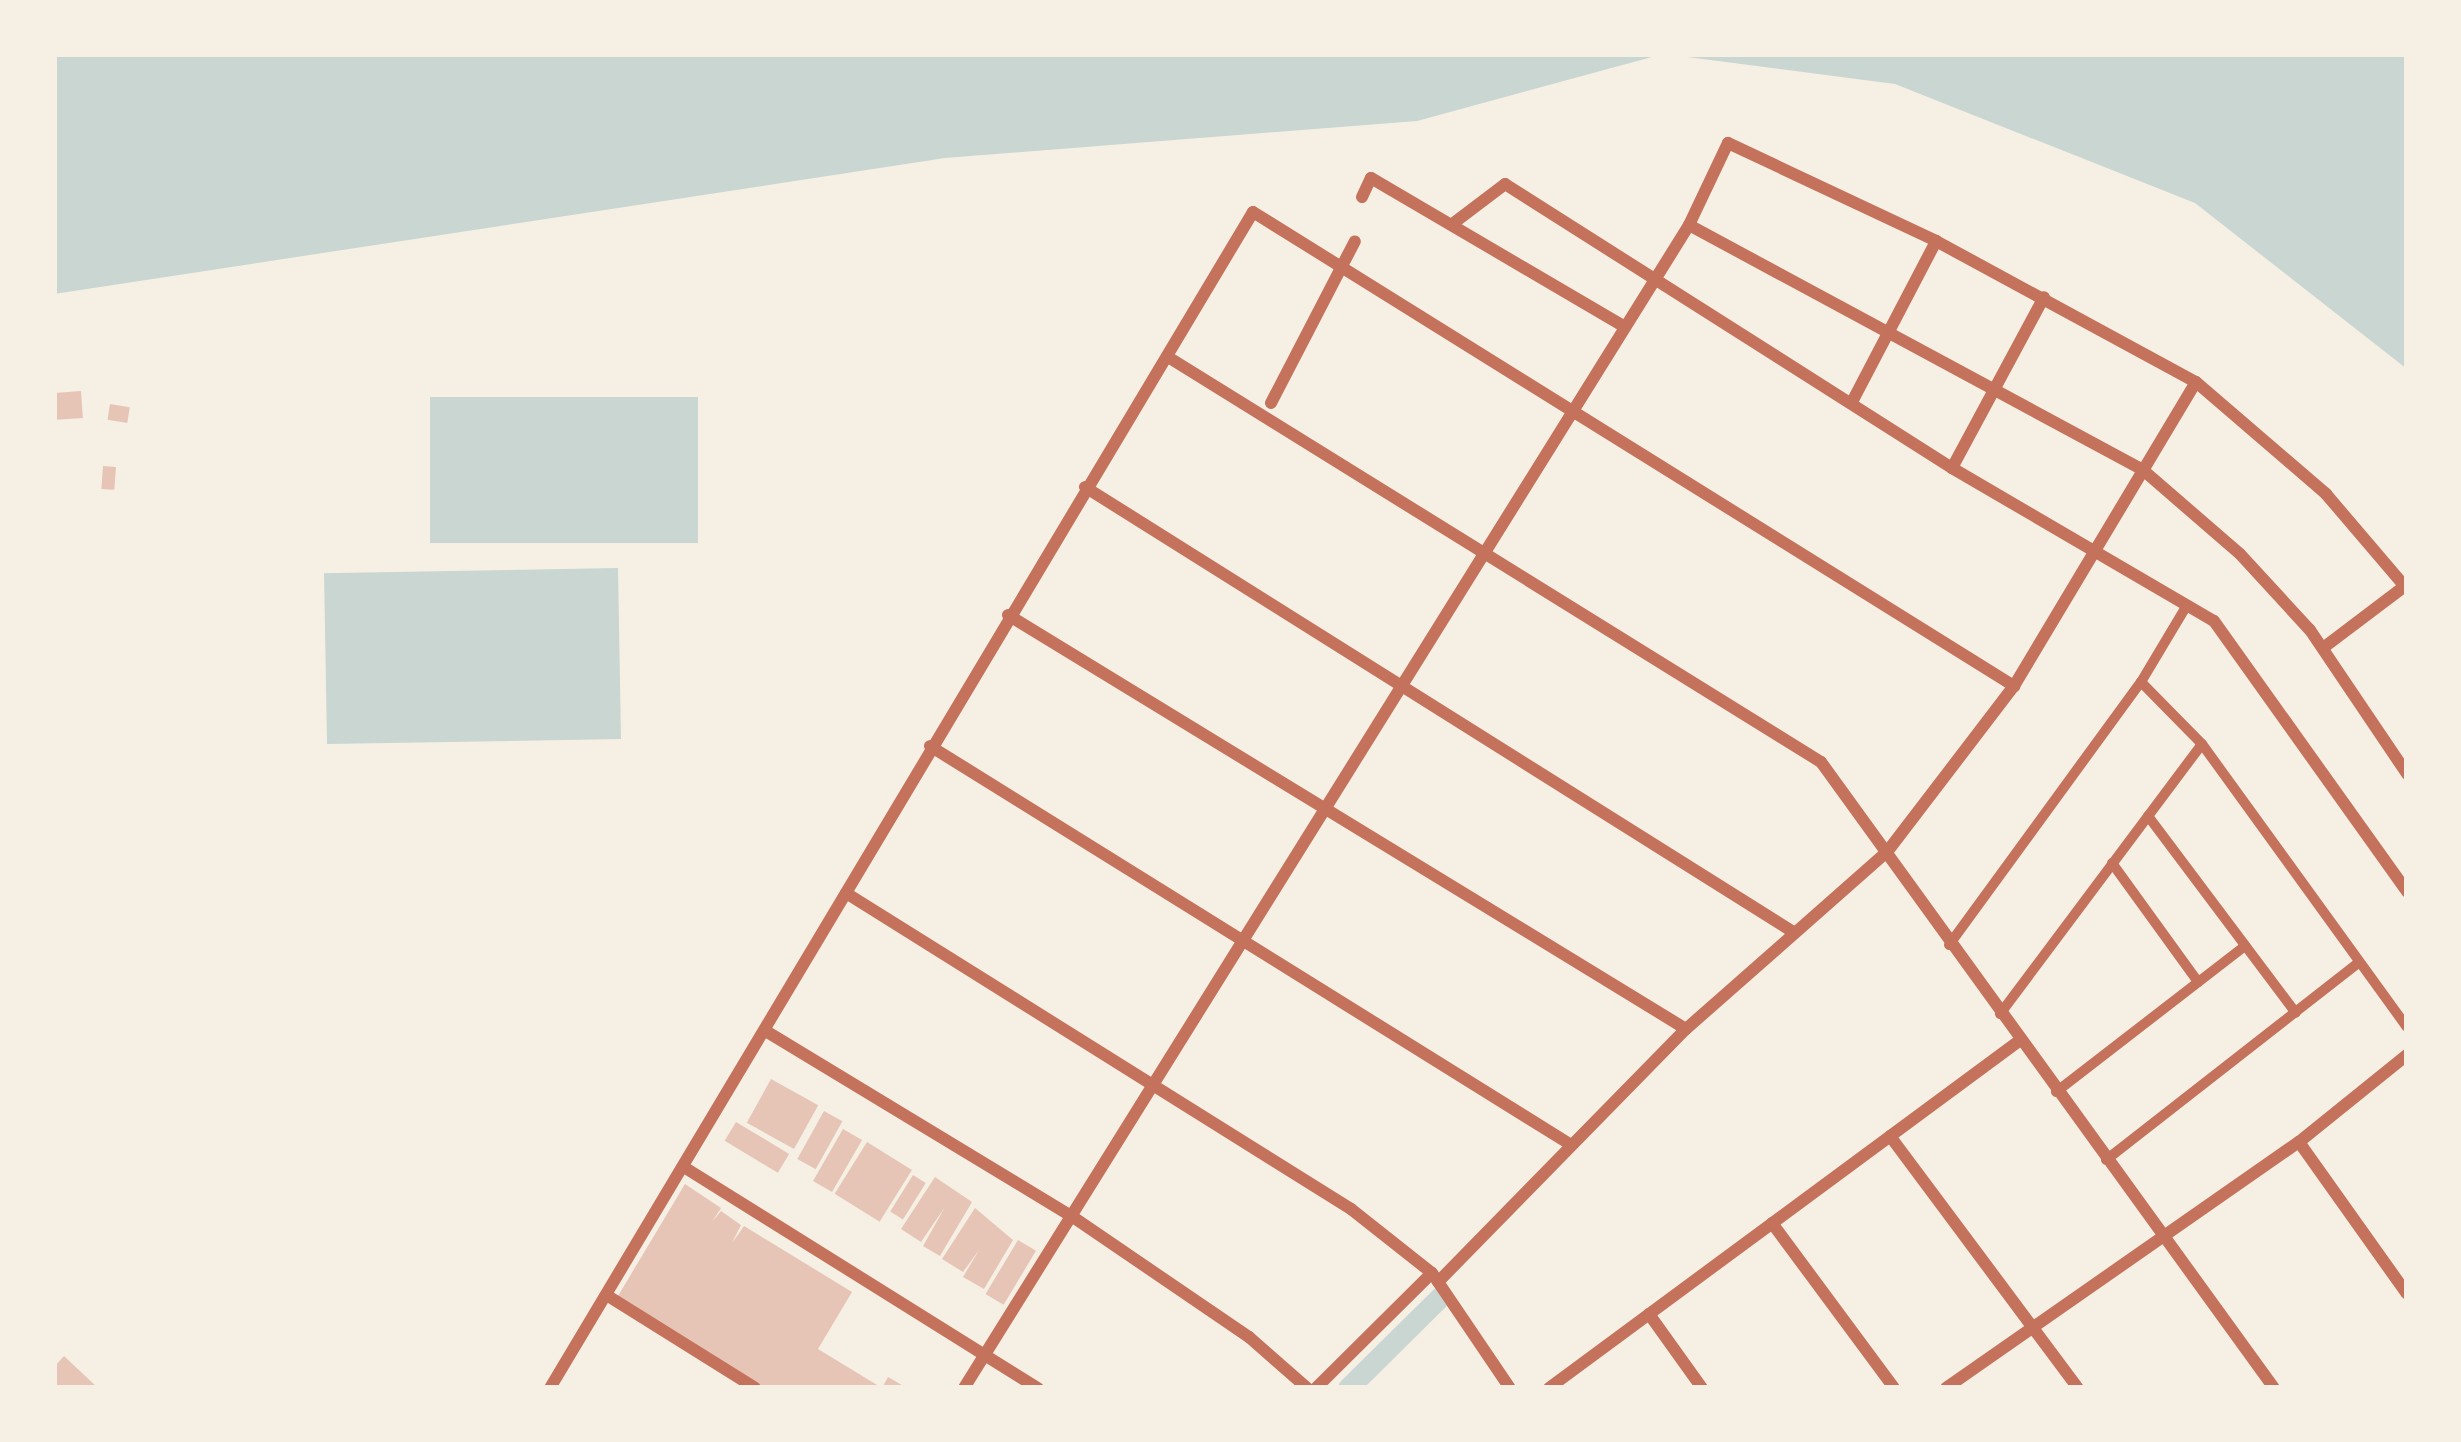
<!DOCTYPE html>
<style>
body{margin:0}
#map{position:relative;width:2461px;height:1442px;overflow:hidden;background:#f6efe4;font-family:"Fira Sans",sans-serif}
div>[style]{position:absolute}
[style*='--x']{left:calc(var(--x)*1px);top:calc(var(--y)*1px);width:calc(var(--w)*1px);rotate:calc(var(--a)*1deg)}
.water>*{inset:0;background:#c9d6d2;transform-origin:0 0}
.canal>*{height:21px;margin:-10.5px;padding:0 10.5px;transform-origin:10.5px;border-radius:10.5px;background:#c9d6d2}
.building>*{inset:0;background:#e6c5b7;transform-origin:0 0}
.pedestrian>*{height:10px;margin:-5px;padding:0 5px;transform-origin:5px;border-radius:5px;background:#c5725c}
.minor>*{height:12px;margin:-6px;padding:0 6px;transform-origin:6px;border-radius:6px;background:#c5725c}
span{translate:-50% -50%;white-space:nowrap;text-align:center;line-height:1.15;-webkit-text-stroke:10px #f6efe4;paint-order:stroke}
.frame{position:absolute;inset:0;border:57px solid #f6efe4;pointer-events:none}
</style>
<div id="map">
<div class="water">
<i style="clip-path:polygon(54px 54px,1663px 54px,1417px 121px,945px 158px,54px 294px)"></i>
<i style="clip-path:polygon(1664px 54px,2407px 54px,2407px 369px,2195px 203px,1895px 84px)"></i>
<i style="left:430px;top:397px;width:268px;height:146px"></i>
<i style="left:618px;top:568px;width:171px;height:294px;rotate:89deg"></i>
</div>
<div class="canal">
<i style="--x:1348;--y:1388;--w:131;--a:-44.7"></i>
</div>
<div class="building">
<i style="left:81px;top:391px;width:27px;height:27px;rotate:86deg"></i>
<i style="left:110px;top:404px;width:20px;height:16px;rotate:9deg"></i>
<i style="left:103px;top:466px;width:13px;height:23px;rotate:4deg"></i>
<i style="left:771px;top:1079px;width:54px;height:50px;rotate:29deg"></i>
<i style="left:824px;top:1111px;width:21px;height:55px;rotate:29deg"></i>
<i style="left:736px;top:1122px;width:62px;height:22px;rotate:31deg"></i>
<i style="left:843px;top:1129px;width:22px;height:60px;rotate:30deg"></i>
<i style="left:867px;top:1142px;width:53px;height:61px;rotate:32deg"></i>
<i style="left:913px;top:1175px;width:15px;height:43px;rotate:32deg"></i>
<i style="clip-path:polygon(935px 1177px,972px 1202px,940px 1256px,923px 1246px,945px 1207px,921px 1242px,901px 1229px)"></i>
<i style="clip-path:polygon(685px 1184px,721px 1208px,712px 1222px,721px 1211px,741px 1225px,732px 1243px,744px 1226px,852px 1292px,818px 1349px,882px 1388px,888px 1377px,907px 1388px,760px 1388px,615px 1301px)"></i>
<i style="clip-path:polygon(975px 1208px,1013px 1240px,984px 1289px,963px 1277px,979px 1250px,963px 1272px,942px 1259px)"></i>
<i style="left:1018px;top:1240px;width:21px;height:63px;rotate:31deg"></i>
<i style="clip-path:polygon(64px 1356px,98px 1388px,54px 1388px,54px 1367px)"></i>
</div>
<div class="pedestrian">
<i style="--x:2141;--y:682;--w:87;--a:45.5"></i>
<i style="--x:2202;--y:744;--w:349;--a:54.1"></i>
<i style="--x:2148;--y:816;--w:246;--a:53.1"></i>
<i style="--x:2112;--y:863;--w:147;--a:54.1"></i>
<i style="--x:1949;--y:945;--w:326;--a:-53.9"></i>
<i style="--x:2141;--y:682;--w:90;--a:-59.1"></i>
<i style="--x:2000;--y:1014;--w:337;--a:-53.2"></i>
<i style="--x:2056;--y:1092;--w:239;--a:-37.7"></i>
<i style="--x:2106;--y:1160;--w:320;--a:-38"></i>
</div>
<div class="minor">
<i style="--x:1362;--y:197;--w:21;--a:-65"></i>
<i style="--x:1371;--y:178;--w:294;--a:30.4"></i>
<i style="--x:1455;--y:222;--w:63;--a:-37.2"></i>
<i style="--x:1505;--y:184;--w:530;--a:32.43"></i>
<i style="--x:1952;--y:468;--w:303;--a:30.3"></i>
<i style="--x:2214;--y:621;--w:333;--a:54.5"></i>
<i style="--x:1689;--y:225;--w:516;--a:28.35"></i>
<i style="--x:2143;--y:470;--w:128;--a:40.9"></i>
<i style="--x:2240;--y:554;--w:103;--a:47.4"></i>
<i style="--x:2310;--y:630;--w:174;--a:56"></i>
<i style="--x:1168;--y:357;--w:768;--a:31.81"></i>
<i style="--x:1821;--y:762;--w:773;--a:54.11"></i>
<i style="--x:1852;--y:402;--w:182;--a:-62.4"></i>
<i style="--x:1271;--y:403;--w:182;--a:-62.6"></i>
<i style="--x:1952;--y:468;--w:194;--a:-61.7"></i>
<i style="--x:1085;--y:487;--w:838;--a:32.14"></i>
<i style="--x:1008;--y:615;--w:794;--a:31.41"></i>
<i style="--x:2323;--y:648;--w:103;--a:-37.1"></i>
<i style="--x:930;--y:746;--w:751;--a:31.89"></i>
<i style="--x:846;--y:893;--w:596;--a:32.04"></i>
<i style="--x:1351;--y:1209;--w:103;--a:38.3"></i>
<i style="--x:1432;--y:1273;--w:139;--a:55.9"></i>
<i style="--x:769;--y:1033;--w:352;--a:31.2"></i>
<i style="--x:1070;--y:1215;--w:217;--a:34.3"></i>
<i style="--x:1249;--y:1337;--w:77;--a:41.3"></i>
<i style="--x:1890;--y:1136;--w:314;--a:53.3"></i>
<i style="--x:2299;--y:1142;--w:186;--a:54.6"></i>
<i style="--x:687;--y:1169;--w:414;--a:32"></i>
<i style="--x:1772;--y:1223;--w:205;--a:53.5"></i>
<i style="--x:1438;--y:1282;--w:354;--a:-45.6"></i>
<i style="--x:1686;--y:1029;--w:268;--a:-41.4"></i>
<i style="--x:1887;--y:852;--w:209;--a:-52.6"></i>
<i style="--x:2014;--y:686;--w:354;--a:-59.1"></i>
<i style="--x:608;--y:1296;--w:173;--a:32"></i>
<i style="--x:1649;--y:1314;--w:91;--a:54.4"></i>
<i style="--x:550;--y:1388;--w:1370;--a:-59.13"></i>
<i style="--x:1253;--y:212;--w:897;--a:31.92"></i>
<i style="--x:964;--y:1388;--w:1370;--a:-58.06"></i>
<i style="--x:1689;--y:225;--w:91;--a:-64.6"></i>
<i style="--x:1728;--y:143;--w:230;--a:25.2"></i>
<i style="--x:1936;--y:241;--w:296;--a:28.5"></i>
<i style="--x:2196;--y:382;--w:172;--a:40.7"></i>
<i style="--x:2326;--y:494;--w:125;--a:49.5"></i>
<i style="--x:1316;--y:1388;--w:163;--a:-44.8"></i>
<i style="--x:1549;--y:1388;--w:584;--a:-36.44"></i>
<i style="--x:1946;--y:1388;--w:430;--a:-34.9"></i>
<i style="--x:2299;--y:1142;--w:139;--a:-38.9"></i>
</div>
<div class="frame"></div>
</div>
